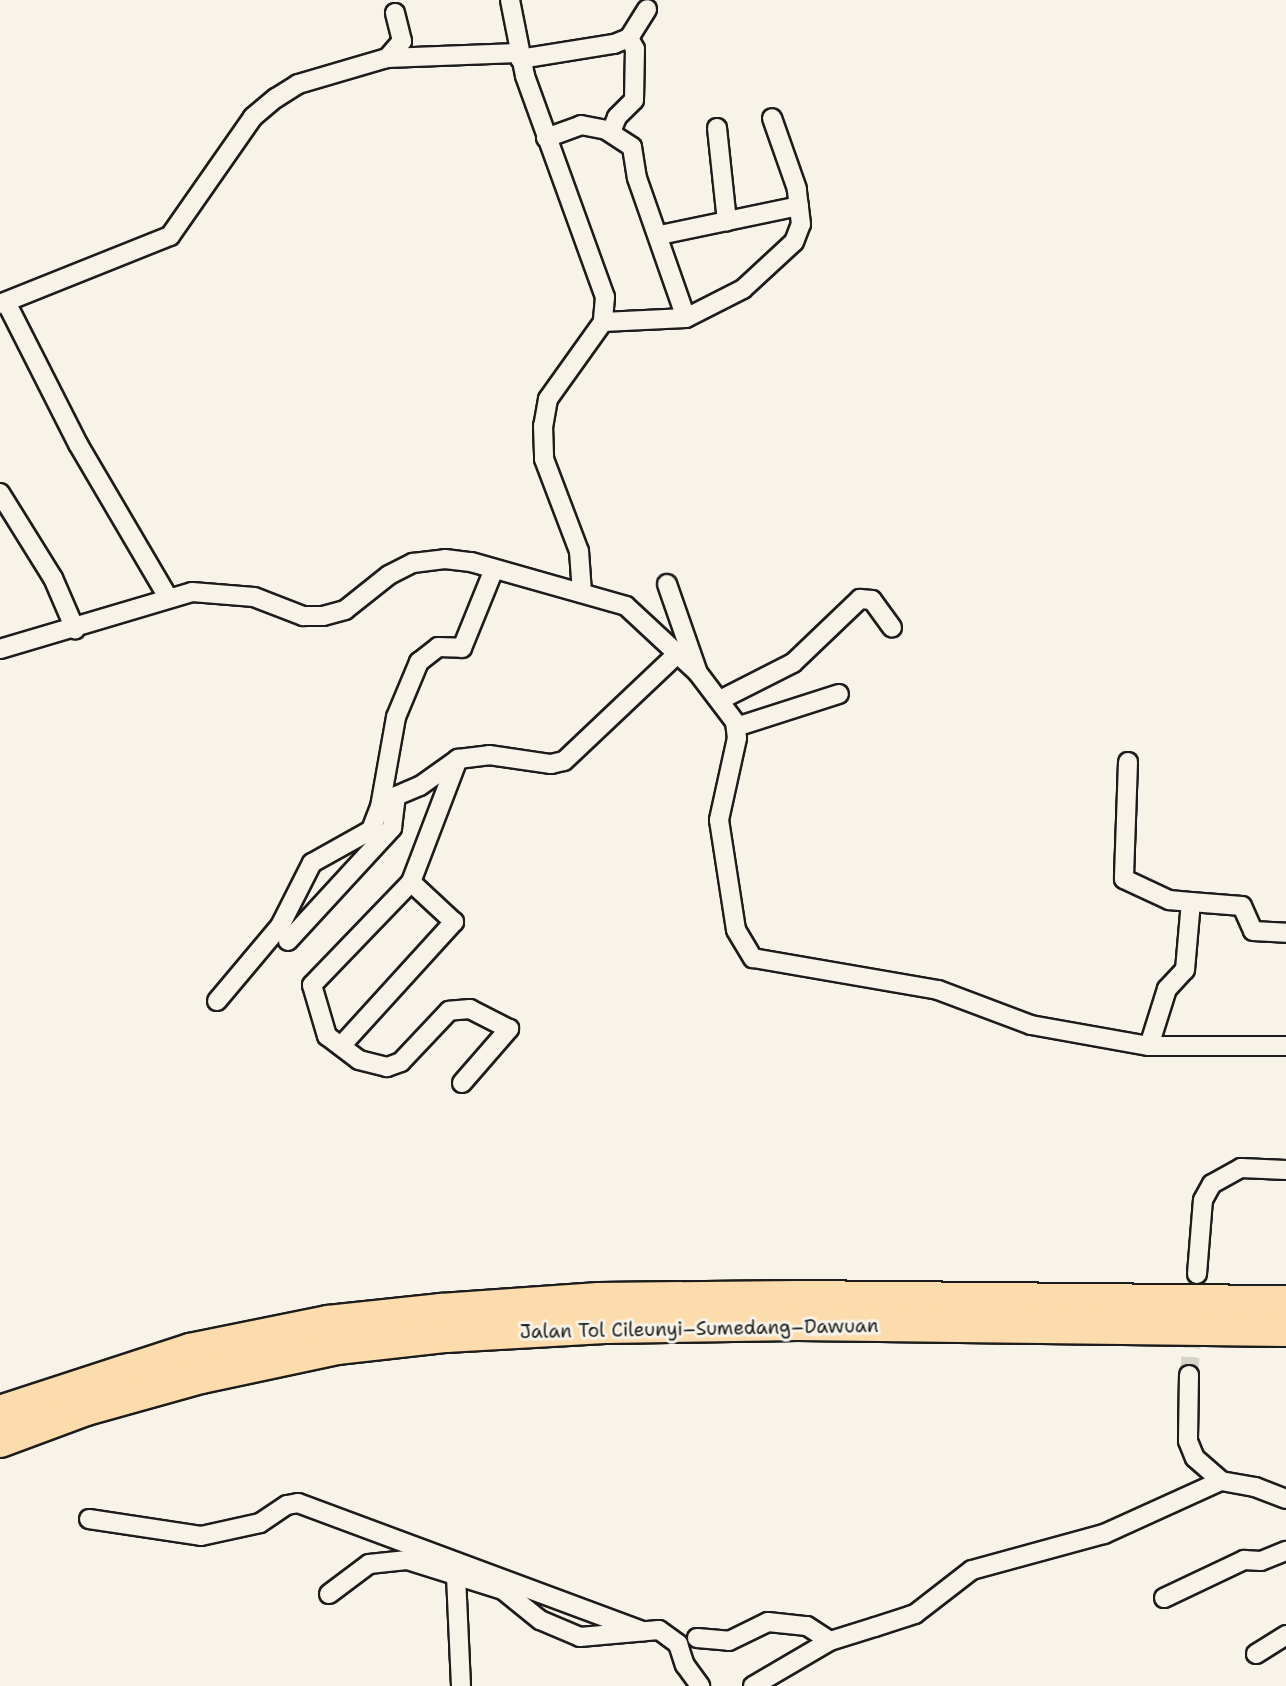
<!DOCTYPE html>
<meta charset="utf-8">
<style>
body{margin:0}
#map{position:relative;width:1286px;height:1686px;overflow:hidden;background:#f7f3e8;font-family:"Shantell Sans",sans-serif}
div>[style]{position:absolute}
[style*='--x']{left:calc(var(--x)*1px);top:calc(var(--y)*1px);width:calc(var(--w)*1px);rotate:calc(var(--a)*1deg)}
.minor-tunnel>*{height:18px;margin-top:-9px;transform-origin:0;background:repeating-linear-gradient(90deg,#d6d3c9 0 18px,transparent 0 27px)}
.roads{filter:drop-shadow(2px 0 #1c1c1c) drop-shadow(-2px 0 #1c1c1c) drop-shadow(0 2px #1c1c1c) drop-shadow(0 -2px #1c1c1c)}
.minor>*{height:18px;margin:-9px;padding:0 9px;transform-origin:9px;border-radius:9px;background:#f7f3e8}
.motorway>*{height:32px;margin:-16px;padding:0 16px;transform-origin:16px;border-radius:16px;background:#fcdcac}
span{translate:-50% -50%;white-space:nowrap;text-align:center;line-height:1.15;-webkit-text-stroke:6px #f7f3e8;paint-order:stroke}
.street-label{font-size:19px;color:#1c1c1c}
</style>
<div id="map">
<div class="minor-tunnel">
<i style="--x:1189;--y:1375;--w:101;--a:-85.5"></i>
</div>
<div class="roads">
<div class="minor">
<i style="--x:510;--y:0;--w:77;--a:78.8"></i>
<i style="--x:525;--y:76;--w:235;--a:70.1"></i>
<i style="--x:605;--y:297;--w:25;--a:95"></i>
<i style="--x:603;--y:322;--w:95;--a:125.5"></i>
<i style="--x:548;--y:399;--w:27;--a:100"></i>
<i style="--x:543;--y:426;--w:33;--a:88"></i>
<i style="--x:544;--y:459;--w:98;--a:69.2"></i>
<i style="--x:579;--y:551;--w:42;--a:85.9"></i>
<i style="--x:395;--y:13;--w:29;--a:76"></i>
<i style="--x:402;--y:41;--w:23;--a:131"></i>
<i style="--x:387;--y:58;--w:131;--a:-2.2"></i>
<i style="--x:520;--y:59;--w:95;--a:-9.1"></i>
<i style="--x:614;--y:44;--w:16;--a:-22"></i>
<i style="--x:629;--y:38;--w:34;--a:-58"></i>
<i style="--x:717;--y:128;--w:94;--a:83.9"></i>
<i style="--x:611;--y:132;--w:16;--a:-68"></i>
<i style="--x:617;--y:117;--w:24;--a:-45"></i>
<i style="--x:634;--y:100;--w:51;--a:-88.9"></i>
<i style="--x:635;--y:49;--w:13;--a:-119"></i>
<i style="--x:546;--y:138;--w:37;--a:-20"></i>
<i style="--x:581;--y:125;--w:25;--a:11"></i>
<i style="--x:606;--y:130;--w:31;--a:33"></i>
<i style="--x:632;--y:147;--w:31;--a:81"></i>
<i style="--x:637;--y:178;--w:148;--a:70.7"></i>
<i style="--x:660;--y:235;--w:142;--a:-11.8"></i>
<i style="--x:6;--y:302;--w:159;--a:63.1"></i>
<i style="--x:78;--y:444;--w:176;--a:59.6"></i>
<i style="--x:0;--y:304;--w:183;--a:-21.8"></i>
<i style="--x:170;--y:236;--w:145;--a:-55.1"></i>
<i style="--x:253;--y:117;--w:30;--a:-40"></i>
<i style="--x:276;--y:98;--w:26;--a:-32"></i>
<i style="--x:298;--y:84;--w:93;--a:-16.3"></i>
<i style="--x:603;--y:322;--w:83;--a:-2.8"></i>
<i style="--x:686;--y:318;--w:64;--a:-27"></i>
<i style="--x:743;--y:289;--w:69;--a:-42.7"></i>
<i style="--x:794;--y:242;--w:19;--a:-69"></i>
<i style="--x:801;--y:224;--w:35;--a:-97"></i>
<i style="--x:797;--y:189;--w:75;--a:-109.4"></i>
<i style="--x:0;--y:493;--w:100;--a:58.1"></i>
<i style="--x:53;--y:578;--w:56;--a:66.7"></i>
<i style="--x:667;--y:584;--w:91;--a:70.8"></i>
<i style="--x:0;--y:649;--w:200;--a:-16.5"></i>
<i style="--x:192;--y:592;--w:62;--a:4.6"></i>
<i style="--x:254;--y:597;--w:53;--a:21.2"></i>
<i style="--x:303;--y:616;--w:20;--a:0"></i>
<i style="--x:323;--y:616;--w:23;--a:-15"></i>
<i style="--x:345;--y:610;--w:56;--a:-38.5"></i>
<i style="--x:389;--y:575;--w:27;--a:-27"></i>
<i style="--x:413;--y:563;--w:32;--a:-7"></i>
<i style="--x:445;--y:559;--w:26;--a:7"></i>
<i style="--x:471;--y:562;--w:161;--a:15.8"></i>
<i style="--x:626;--y:606;--w:98;--a:42.9"></i>
<i style="--x:698;--y:673;--w:61;--a:52.9"></i>
<i style="--x:735;--y:722;--w:16;--a:83"></i>
<i style="--x:737;--y:738;--w:84;--a:102.4"></i>
<i style="--x:719;--y:820;--w:111;--a:81.2"></i>
<i style="--x:736;--y:930;--w:33;--a:59"></i>
<i style="--x:753;--y:958;--w:188;--a:9.8"></i>
<i style="--x:938;--y:990;--w:99;--a:20.6"></i>
<i style="--x:1031;--y:1025;--w:120;--a:10.1"></i>
<i style="--x:1149;--y:1046;--w:137;--a:0"></i>
<i style="--x:720;--y:700;--w:82;--a:-26.9"></i>
<i style="--x:793;--y:663;--w:93;--a:-43.7"></i>
<i style="--x:860;--y:599;--w:12;--a:5"></i>
<i style="--x:872;--y:600;--w:34;--a:54"></i>
<i style="--x:736;--y:727;--w:108;--a:-17.8"></i>
<i style="--x:1128;--y:762;--w:117;--a:92"></i>
<i style="--x:1124;--y:879;--w:50;--a:25"></i>
<i style="--x:1169;--y:900;--w:22;--a:5"></i>
<i style="--x:288;--y:941;--w:154;--a:-47.4"></i>
<i style="--x:392;--y:828;--w:32;--a:-83"></i>
<i style="--x:396;--y:796;--w:26;--a:-23"></i>
<i style="--x:420;--y:786;--w:47;--a:-35.4"></i>
<i style="--x:217;--y:1001;--w:98;--a:-50"></i>
<i style="--x:280;--y:926;--w:71;--a:-63.1"></i>
<i style="--x:312;--y:863;--w:68;--a:-29.2"></i>
<i style="--x:371;--y:830;--w:25;--a:-69"></i>
<i style="--x:380;--y:807;--w:91;--a:-79.9"></i>
<i style="--x:396;--y:717;--w:60;--a:-67.3"></i>
<i style="--x:419;--y:662;--w:24;--a:-38"></i>
<i style="--x:438;--y:647;--w:24;--a:2"></i>
<i style="--x:462;--y:648;--w:85;--a:-67.9"></i>
<i style="--x:341;--y:1046;--w:168;--a:-47.7"></i>
<i style="--x:454;--y:922;--w:59;--a:-137.1"></i>
<i style="--x:1149;--y:1046;--w:60;--a:-72.5"></i>
<i style="--x:1167;--y:989;--w:26;--a:-47"></i>
<i style="--x:1185;--y:970;--w:68;--a:-85"></i>
<i style="--x:1191;--y:902;--w:51;--a:4.5"></i>
<i style="--x:1242;--y:906;--w:27;--a:66"></i>
<i style="--x:1253;--y:931;--w:33;--a:3"></i>
<i style="--x:462;--y:1083;--w:72;--a:-49"></i>
<i style="--x:509;--y:1029;--w:44;--a:-152.9"></i>
<i style="--x:470;--y:1009;--w:21;--a:175"></i>
<i style="--x:449;--y:1011;--w:70;--a:133.3"></i>
<i style="--x:401;--y:1062;--w:15;--a:160"></i>
<i style="--x:387;--y:1067;--w:29;--a:-166"></i>
<i style="--x:359;--y:1060;--w:40;--a:-143"></i>
<i style="--x:327;--y:1036;--w:53;--a:-106.4"></i>
<i style="--x:312;--y:985;--w:143;--a:-46.1"></i>
<i style="--x:411;--y:882;--w:132;--a:-69.1"></i>
<i style="--x:458;--y:759;--w:31;--a:-7"></i>
<i style="--x:489;--y:755;--w:63;--a:8.3"></i>
<i style="--x:551;--y:764;--w:13;--a:-13"></i>
<i style="--x:564;--y:761;--w:156;--a:-43.4"></i>
<i style="--x:1197;--y:1274;--w:74;--a:-85.4"></i>
<i style="--x:1203;--y:1200;--w:18;--a:-61"></i>
<i style="--x:1212;--y:1184;--w:33;--a:-29"></i>
<i style="--x:1241;--y:1168;--w:45;--a:2.5"></i>
<i style="--x:1189;--y:1375;--w:66;--a:90.9"></i>
<i style="--x:1188;--y:1441;--w:18;--a:68"></i>
<i style="--x:1195;--y:1458;--w:35;--a:41"></i>
<i style="--x:1221;--y:1481;--w:35;--a:10"></i>
<i style="--x:1255;--y:1487;--w:33;--a:21"></i>
<i style="--x:89;--y:1519;--w:113;--a:8.6"></i>
<i style="--x:201;--y:1536;--w:60;--a:-12.4"></i>
<i style="--x:260;--y:1523;--w:32;--a:-34"></i>
<i style="--x:287;--y:1505;--w:11;--a:-10"></i>
<i style="--x:298;--y:1503;--w:368;--a:20.4"></i>
<i style="--x:456;--y:1576;--w:110;--a:87.4"></i>
<i style="--x:329;--y:1594;--w:50;--a:-36.9"></i>
<i style="--x:369;--y:1564;--w:38;--a:-6"></i>
<i style="--x:407;--y:1560;--w:101;--a:17.4"></i>
<i style="--x:503;--y:1590;--w:48;--a:39"></i>
<i style="--x:540;--y:1620;--w:43;--a:23"></i>
<i style="--x:580;--y:1637;--w:79;--a:-5.1"></i>
<i style="--x:659;--y:1630;--w:24;--a:36"></i>
<i style="--x:678;--y:1644;--w:22;--a:72"></i>
<i style="--x:685;--y:1665;--w:26;--a:54"></i>
<i style="--x:1164;--y:1598;--w:89;--a:-25.4"></i>
<i style="--x:1244;--y:1560;--w:17;--a:3"></i>
<i style="--x:1261;--y:1561;--w:27;--a:-22"></i>
<i style="--x:697;--y:1638;--w:32;--a:5"></i>
<i style="--x:729;--y:1641;--w:43;--a:-26"></i>
<i style="--x:768;--y:1622;--w:39;--a:6"></i>
<i style="--x:807;--y:1626;--w:27;--a:33"></i>
<i style="--x:830;--y:1641;--w:47;--a:-17.3"></i>
<i style="--x:875;--y:1627;--w:42;--a:-18"></i>
<i style="--x:915;--y:1614;--w:72;--a:-37.7"></i>
<i style="--x:972;--y:1570;--w:137;--a:-15.3"></i>
<i style="--x:1104;--y:1534;--w:128;--a:-24.4"></i>
<i style="--x:1256;--y:1654;--w:36;--a:-32"></i>
<i style="--x:753;--y:1686;--w:89;--a:-30.3"></i>
</div>
<div class="motorway">
<i style="--x:0;--y:1412;--w:200;--a:-18.1"></i>
<i style="--x:190;--y:1350;--w:141;--a:-11.5"></i>
<i style="--x:328;--y:1322;--w:114;--a:-6.1"></i>
<i style="--x:441;--y:1310;--w:158;--a:-4"></i>
<i style="--x:599;--y:1299;--w:198;--a:-0.6"></i>
<i style="--x:797;--y:1297;--w:489;--a:0.6"></i>
<i style="--x:0;--y:1441;--w:92;--a:-20.4"></i>
<i style="--x:86;--y:1409;--w:119;--a:-15.5"></i>
<i style="--x:201;--y:1377;--w:139;--a:-12"></i>
<i style="--x:337;--y:1348;--w:110;--a:-6.3"></i>
<i style="--x:446;--y:1336;--w:159;--a:-3.2"></i>
<i style="--x:605;--y:1327;--w:193;--a:-0.9"></i>
<i style="--x:798;--y:1324;--w:488;--a:0.7"></i>
</div>
</div>
<div class="street-label">
<span style="left:699px;top:1329px;rotate:-1deg">Jalan Tol Cileunyi–Sumedang–Dawuan</span>
</div>
</div>
